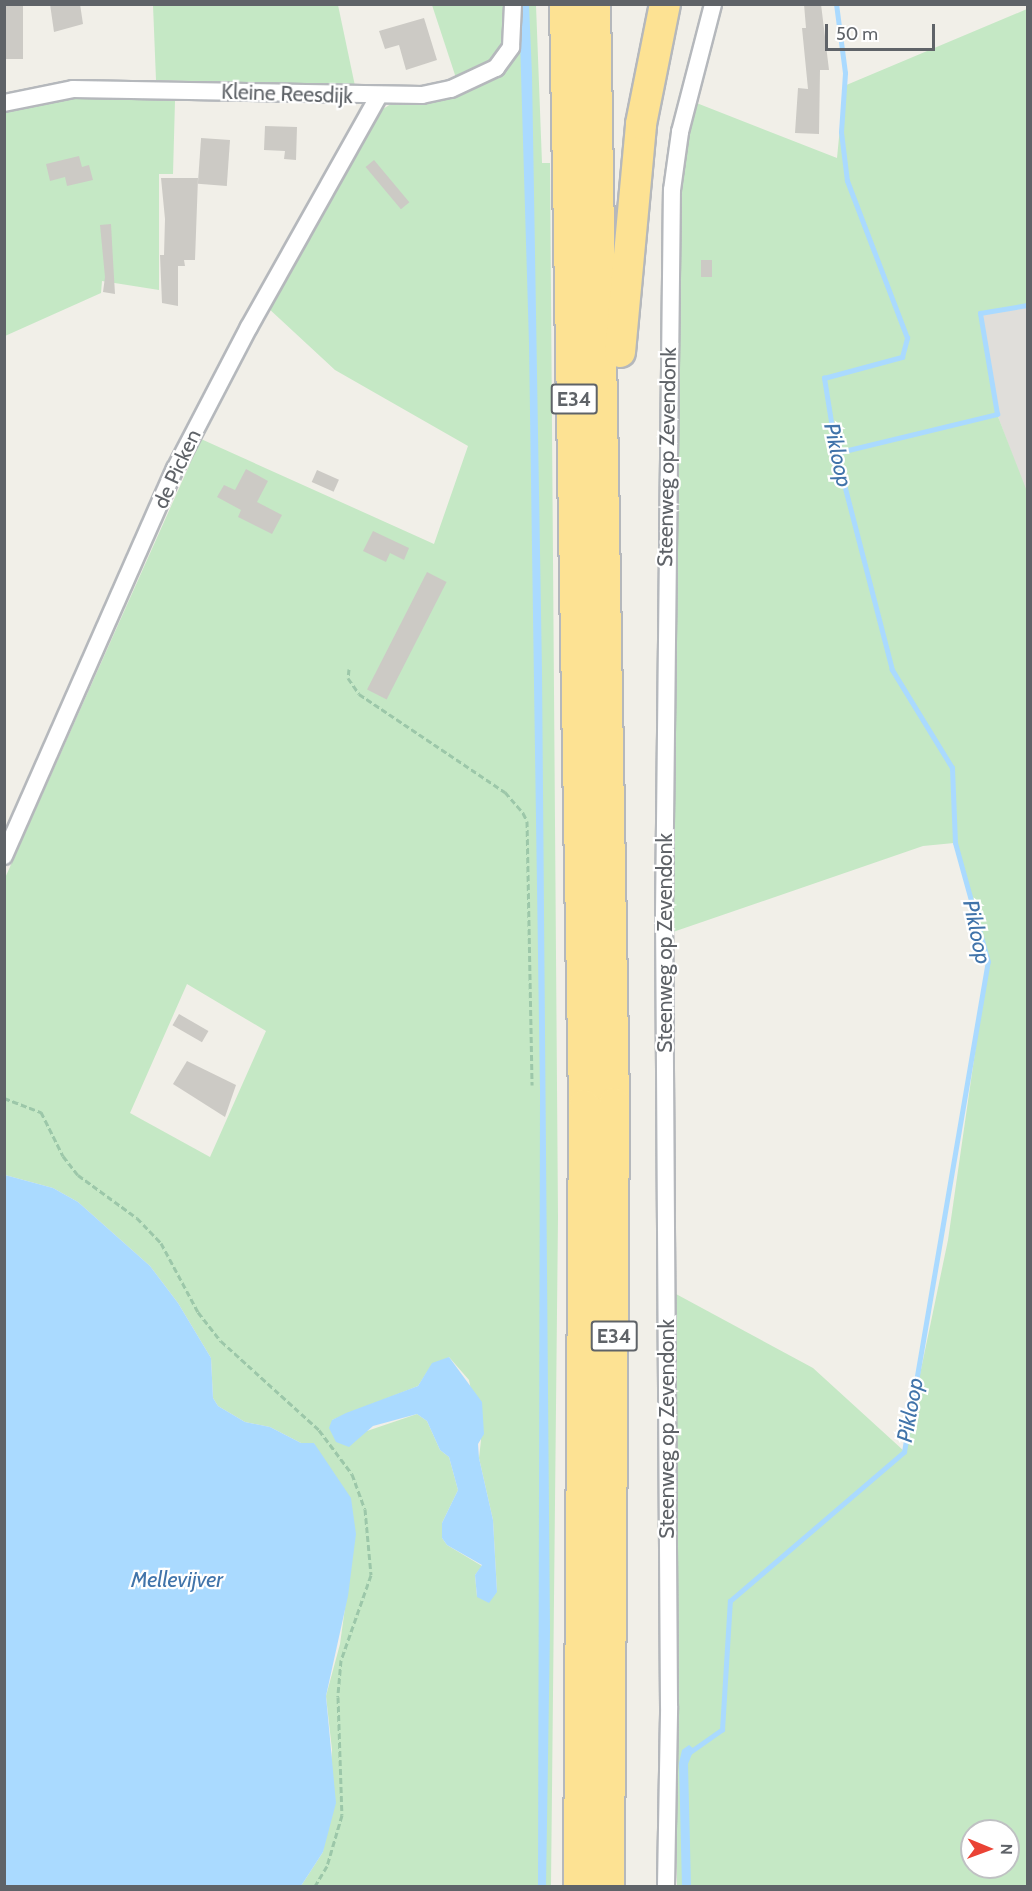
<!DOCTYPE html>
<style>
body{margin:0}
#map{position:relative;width:1032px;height:1891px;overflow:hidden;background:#f1efe8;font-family:Cabin,sans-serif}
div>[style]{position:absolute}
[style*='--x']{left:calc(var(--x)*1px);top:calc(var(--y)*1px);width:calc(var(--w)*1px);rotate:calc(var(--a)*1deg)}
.industrial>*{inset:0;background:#e0deda}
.green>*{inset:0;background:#c5e8c5}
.water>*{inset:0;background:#aadaff}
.stream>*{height:4.5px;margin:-2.25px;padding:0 2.25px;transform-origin:2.25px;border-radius:2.25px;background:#aadaff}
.building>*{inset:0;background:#cccac5;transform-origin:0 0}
.path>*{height:3px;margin-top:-1.5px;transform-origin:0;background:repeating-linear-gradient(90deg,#9cc7a9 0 6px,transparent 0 9px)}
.roads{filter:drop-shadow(2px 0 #b5b8bc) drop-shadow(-2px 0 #b5b8bc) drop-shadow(0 2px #b5b8bc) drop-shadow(0 -2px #b5b8bc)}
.minor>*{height:16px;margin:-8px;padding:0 8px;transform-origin:8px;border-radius:8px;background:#fff}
.motorway>*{height:30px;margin:-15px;padding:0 15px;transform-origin:15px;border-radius:15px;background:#fde293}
span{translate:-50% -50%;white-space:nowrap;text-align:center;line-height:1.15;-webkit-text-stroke:4.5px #fff;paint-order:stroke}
.shield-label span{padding:2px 4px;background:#fff;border:2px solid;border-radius:4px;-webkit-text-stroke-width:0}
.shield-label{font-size:20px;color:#5f6368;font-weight:700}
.street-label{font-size:21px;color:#5f6368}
.water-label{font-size:22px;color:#4174aa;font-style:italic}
.frame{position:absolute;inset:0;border:6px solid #5f6368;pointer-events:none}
.north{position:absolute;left:960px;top:1819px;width:60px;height:60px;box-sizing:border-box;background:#fff;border:2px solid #bfc1c3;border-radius:50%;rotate:91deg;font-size:16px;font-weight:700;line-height:24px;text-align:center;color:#5f6368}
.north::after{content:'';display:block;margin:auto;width:21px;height:27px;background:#ea4335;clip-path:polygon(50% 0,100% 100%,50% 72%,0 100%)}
.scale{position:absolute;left:825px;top:24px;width:110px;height:27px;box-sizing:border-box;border:3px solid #5f6368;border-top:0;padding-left:8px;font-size:18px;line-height:21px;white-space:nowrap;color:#5f6368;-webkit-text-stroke:4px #fff;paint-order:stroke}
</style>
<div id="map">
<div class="industrial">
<i style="clip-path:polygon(1027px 304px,1027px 494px,997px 414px,980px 313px)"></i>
</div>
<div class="green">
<i style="clip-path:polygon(153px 5px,338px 5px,355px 86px,156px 80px)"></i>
<i style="clip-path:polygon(432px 5px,508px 5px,509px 43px,496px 61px,457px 81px)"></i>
<i style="clip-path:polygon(evenodd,519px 5px,536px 5px,542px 163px,550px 163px,558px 1217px,551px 1886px,301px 1886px,323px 1852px,332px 1750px,326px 1696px,340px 1644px,350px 1572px,314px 1443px,301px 1443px,270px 1427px,245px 1422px,218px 1406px,213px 1398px,211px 1358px,178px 1303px,150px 1266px,78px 1202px,53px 1188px,5px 1175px,5px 878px,201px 439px,434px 544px,468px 446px,335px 370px,267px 307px,378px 112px,391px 104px,451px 96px,497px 76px,515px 59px,521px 45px,519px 5px,187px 984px,266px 1031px,210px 1157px,130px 1113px,187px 984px,519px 5px,449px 1357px,469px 1380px,481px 1440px,479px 1458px,493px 1520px,497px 1592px,477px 1597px,475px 1575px,482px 1566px,447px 1545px,442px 1538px,442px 1523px,458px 1490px,449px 1457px,440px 1450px,427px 1421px,417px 1414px,367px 1431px,332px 1420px,418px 1386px,427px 1372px,449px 1357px)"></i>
<i style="clip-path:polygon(evenodd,1027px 9px,1027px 304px,980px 314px,997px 414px,1028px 494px,1027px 1886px,677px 1886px,676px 1294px,813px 1368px,904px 1451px,948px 1240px,988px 962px,954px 843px,923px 846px,673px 932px,670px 746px,678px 217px,684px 151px,694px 102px,837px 158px,844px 86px,1027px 9px,972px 1831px,1008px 1831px,1008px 1867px,972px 1867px,972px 1831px)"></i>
<i style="clip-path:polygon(95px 96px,175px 101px,173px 174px,159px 174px,159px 290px,102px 281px,101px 293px,5px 336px,5px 112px,60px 99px)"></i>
</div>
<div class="water">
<i style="clip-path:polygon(519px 5px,529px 5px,532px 74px,542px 671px,550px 1630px,546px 1886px,538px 1886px,540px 1091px,529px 344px)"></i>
<i style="clip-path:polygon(5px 1175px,53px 1188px,78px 1202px,150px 1266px,178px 1303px,211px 1358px,213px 1398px,218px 1406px,245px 1422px,270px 1427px,301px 1443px,314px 1443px,351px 1498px,356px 1534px,348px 1596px,326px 1696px,336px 1803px,323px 1852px,301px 1886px,5px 1886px)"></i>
<i style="clip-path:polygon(449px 1357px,482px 1402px,484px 1434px,478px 1444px,479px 1458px,493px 1520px,497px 1592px,489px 1603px,477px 1597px,475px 1575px,482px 1565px,447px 1545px,442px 1538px,442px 1523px,458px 1490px,449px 1457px,440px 1450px,427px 1421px,417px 1414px,373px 1426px,349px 1447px,336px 1442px,329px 1428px,332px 1420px,346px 1413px,418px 1386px,432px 1363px)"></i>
<i style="clip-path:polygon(689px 1745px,694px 1749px,688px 1764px,691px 1886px,682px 1886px,679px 1763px,682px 1750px)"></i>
</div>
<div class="stream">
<i style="--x:836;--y:453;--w:166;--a:-13.6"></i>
<i style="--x:997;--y:414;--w:102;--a:-99.6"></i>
<i style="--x:980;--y:313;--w:49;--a:-9.5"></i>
<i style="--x:690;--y:1752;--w:39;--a:-35"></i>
<i style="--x:722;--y:1730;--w:129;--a:-86.5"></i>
<i style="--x:730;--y:1601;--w:229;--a:-40.6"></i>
<i style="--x:904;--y:1452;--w:497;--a:-80.3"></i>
<i style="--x:988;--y:962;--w:123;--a:-105.5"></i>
<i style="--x:955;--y:843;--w:75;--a:-92.3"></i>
<i style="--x:952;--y:768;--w:115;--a:-121.5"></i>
<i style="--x:892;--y:670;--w:224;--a:-104.5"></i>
<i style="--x:836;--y:453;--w:76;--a:-99.1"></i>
<i style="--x:824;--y:378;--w:81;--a:-15.1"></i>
<i style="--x:902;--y:357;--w:20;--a:-75"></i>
<i style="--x:907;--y:338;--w:168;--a:-110.9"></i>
<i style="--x:847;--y:181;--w:49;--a:-97"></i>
<i style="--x:841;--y:132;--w:59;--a:-86.1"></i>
<i style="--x:845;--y:73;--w:70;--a:-97.4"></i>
</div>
<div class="building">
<i style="left:4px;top:4px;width:19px;height:55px"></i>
<i style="clip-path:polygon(50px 4px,80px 4px,83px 24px,54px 32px)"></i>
<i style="clip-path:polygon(804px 4px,821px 4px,829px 70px,820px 70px,819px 134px,795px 133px,798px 88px,808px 89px,802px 28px,806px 28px)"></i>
<i style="clip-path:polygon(424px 18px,437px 60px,406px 70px,399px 45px,385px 49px,379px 31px)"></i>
<i style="clip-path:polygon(265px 126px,297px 127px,296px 160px,284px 159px,285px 151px,264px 150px)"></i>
<i style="left:230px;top:140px;width:46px;height:29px;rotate:94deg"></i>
<i style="clip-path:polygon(79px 156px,82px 167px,89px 165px,93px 180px,67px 186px,65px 177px,50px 181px,46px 164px)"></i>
<i style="left:374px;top:160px;width:55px;height:11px;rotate:50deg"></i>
<i style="clip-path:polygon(161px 178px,198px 178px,195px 260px,184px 260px,185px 266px,178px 266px,178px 306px,162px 303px,160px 255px,164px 255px,165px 219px)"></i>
<i style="clip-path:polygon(111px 224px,113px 260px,115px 294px,103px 292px,105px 277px,100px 225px)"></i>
<i style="left:701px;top:260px;width:11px;height:17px"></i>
<i style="clip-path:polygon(246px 469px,268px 481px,257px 502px,282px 515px,272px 534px,238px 517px,241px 510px,217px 497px,224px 485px,235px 490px)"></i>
<i style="left:317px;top:470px;width:24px;height:13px;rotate:24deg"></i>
<i style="clip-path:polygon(373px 531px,409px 548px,404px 560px,390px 553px,386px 562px,363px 551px)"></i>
<i style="left:427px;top:572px;width:22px;height:132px;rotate:27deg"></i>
<i style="left:179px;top:1014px;width:34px;height:13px;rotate:30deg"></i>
<i style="clip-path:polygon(187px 1061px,236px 1085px,225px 1117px,173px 1084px)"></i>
</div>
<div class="path">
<i style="--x:349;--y:669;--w:9;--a:96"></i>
<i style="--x:348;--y:678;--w:19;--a:55"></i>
<i style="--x:359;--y:694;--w:176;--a:33.9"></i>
<i style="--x:505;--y:792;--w:28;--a:49"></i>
<i style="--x:523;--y:813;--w:9;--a:63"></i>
<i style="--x:527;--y:821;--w:264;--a:88.9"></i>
<i style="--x:4;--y:1098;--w:40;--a:21"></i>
<i style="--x:41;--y:1112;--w:49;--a:63.4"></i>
<i style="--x:63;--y:1156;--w:24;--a:52"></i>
<i style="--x:78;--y:1175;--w:73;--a:36.1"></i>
<i style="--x:137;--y:1218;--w:35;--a:46"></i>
<i style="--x:161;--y:1243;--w:78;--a:61.8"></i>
<i style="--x:198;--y:1312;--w:37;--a:52"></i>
<i style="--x:221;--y:1341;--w:132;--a:42.2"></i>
<i style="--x:319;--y:1430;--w:55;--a:53.1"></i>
<i style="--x:352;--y:1474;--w:37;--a:70"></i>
<i style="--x:365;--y:1509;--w:66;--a:84.8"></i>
<i style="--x:371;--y:1575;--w:90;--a:109.4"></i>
<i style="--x:341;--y:1660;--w:37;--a:95"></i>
<i style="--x:338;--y:1697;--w:118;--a:88.1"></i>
<i style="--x:342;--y:1815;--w:53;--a:106.4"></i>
<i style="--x:327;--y:1866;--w:23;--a:121"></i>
</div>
<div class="roads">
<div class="minor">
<i style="--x:4;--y:103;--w:70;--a:-11.5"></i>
<i style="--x:73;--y:89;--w:349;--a:1"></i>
<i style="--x:422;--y:95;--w:30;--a:-12"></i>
<i style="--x:451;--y:89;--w:50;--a:-25"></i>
<i style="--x:496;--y:68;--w:26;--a:-54"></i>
<i style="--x:511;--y:47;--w:43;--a:-87.3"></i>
<i style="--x:4;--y:856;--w:423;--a:-66.2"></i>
<i style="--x:175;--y:469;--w:160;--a:-62.5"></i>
<i style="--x:249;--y:327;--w:264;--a:-60.7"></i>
<i style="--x:666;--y:1886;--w:180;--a:-89"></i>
<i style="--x:669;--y:1706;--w:792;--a:-90.36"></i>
<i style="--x:664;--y:914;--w:724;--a:-89.37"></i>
<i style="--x:672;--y:190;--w:59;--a:-82.1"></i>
<i style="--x:680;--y:132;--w:132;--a:-75.5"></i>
</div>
<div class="motorway">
<i style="--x:565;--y:4;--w:1101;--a:89.01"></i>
<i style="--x:584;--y:1105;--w:781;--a:90.37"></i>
<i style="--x:595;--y:4;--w:1099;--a:89.01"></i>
<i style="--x:614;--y:1103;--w:783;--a:90.37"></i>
<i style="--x:620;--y:352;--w:229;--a:-84.7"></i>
<i style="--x:641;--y:124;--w:122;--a:-78.7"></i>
</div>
</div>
<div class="shield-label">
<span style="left:574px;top:399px">E34</span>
<span style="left:614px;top:1336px">E34</span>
</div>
<div class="street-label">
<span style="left:287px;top:94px;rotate:2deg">Kleine Reesdijk</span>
<span style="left:667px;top:457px;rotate:-89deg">Steenweg op Zevendonk</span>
<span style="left:177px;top:469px;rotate:-65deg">de Picken</span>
<span style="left:665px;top:943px;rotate:-90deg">Steenweg op Zevendonk</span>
<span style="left:667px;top:1429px;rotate:-90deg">Steenweg op Zevendonk</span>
</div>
<div class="water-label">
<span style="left:838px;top:455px;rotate:78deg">Pikloop</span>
<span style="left:977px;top:932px;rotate:78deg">Pikloop</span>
<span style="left:910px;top:1410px;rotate:-80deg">Pikloop</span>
<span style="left:177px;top:1580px">Mellevijver</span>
</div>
<div class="frame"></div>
<div class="north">N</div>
<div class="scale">50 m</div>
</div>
